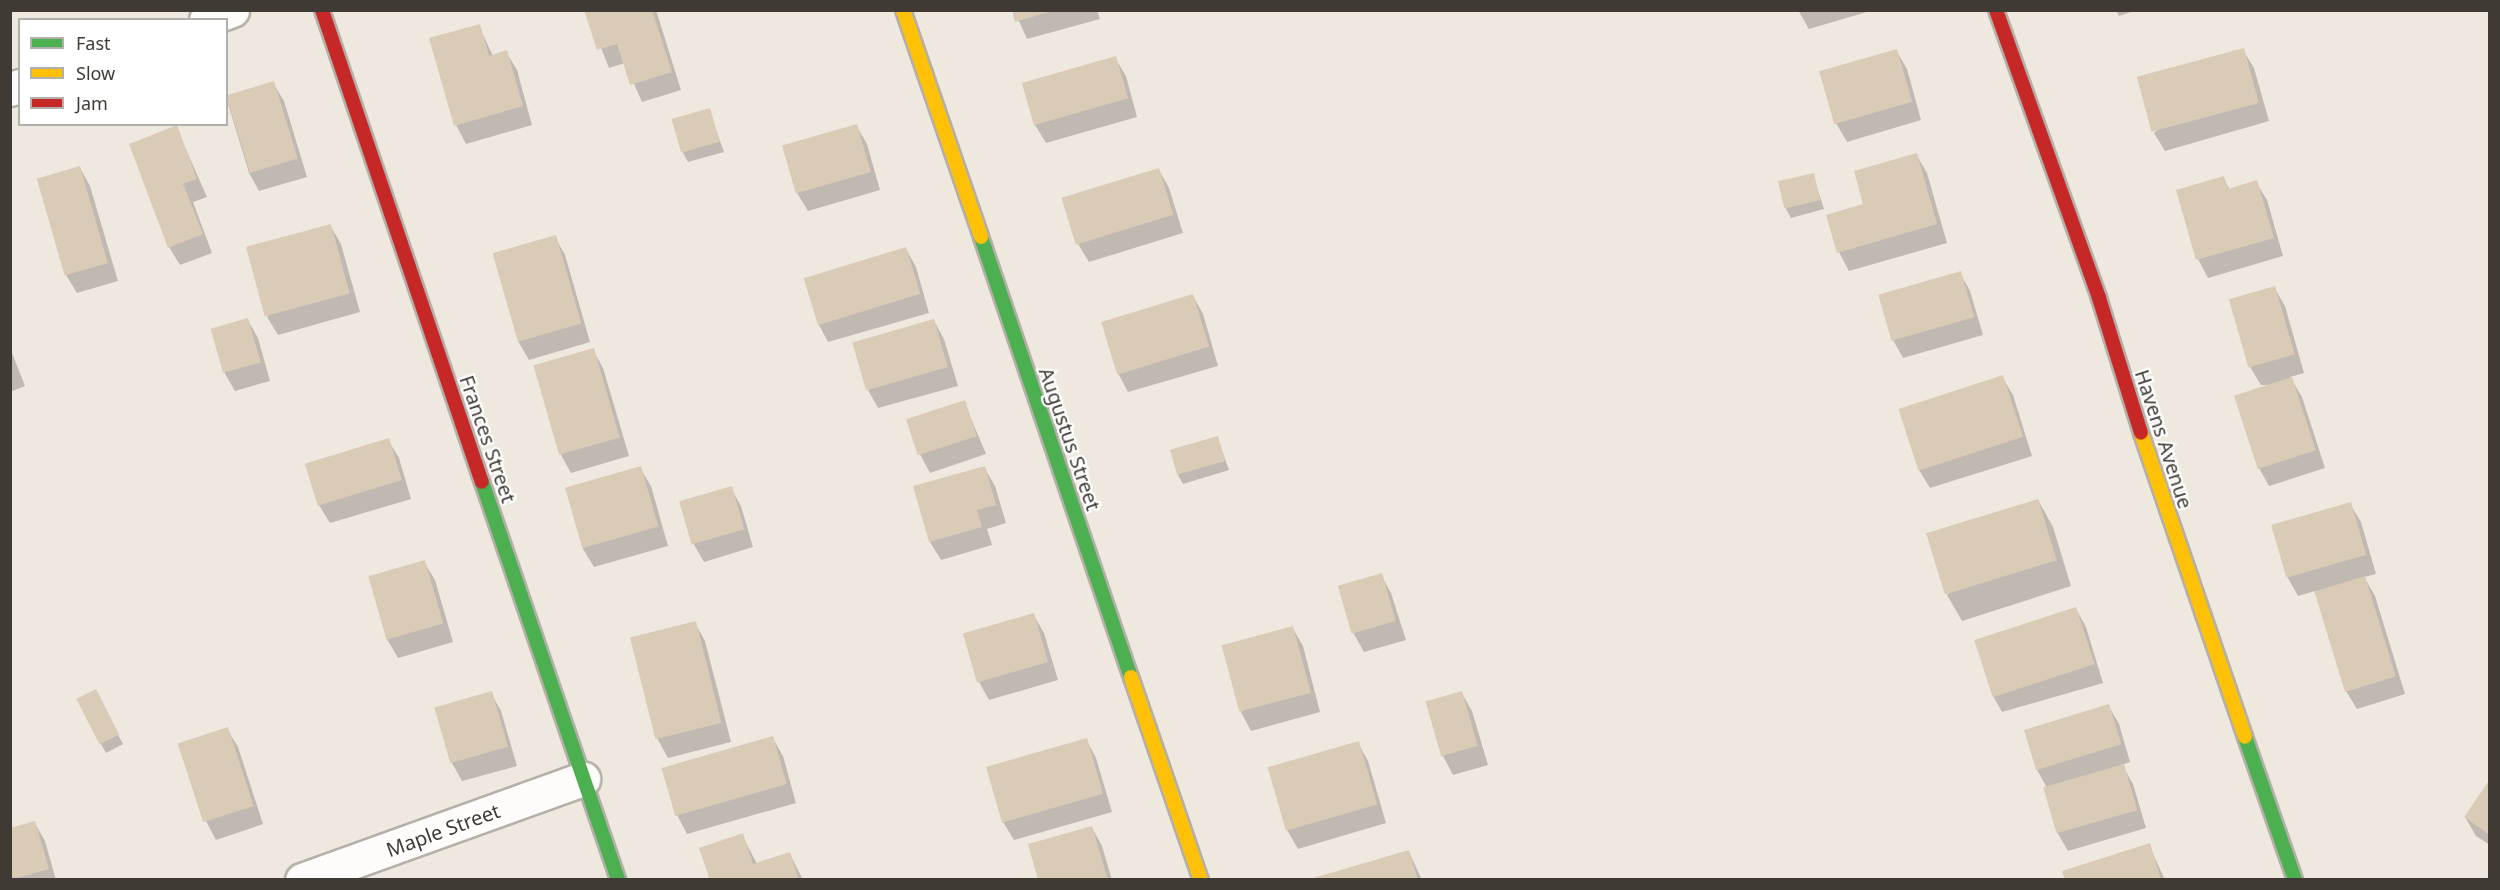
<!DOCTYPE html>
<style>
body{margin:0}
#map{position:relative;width:2500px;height:890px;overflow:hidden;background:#efe8df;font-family:"Noto Sans",sans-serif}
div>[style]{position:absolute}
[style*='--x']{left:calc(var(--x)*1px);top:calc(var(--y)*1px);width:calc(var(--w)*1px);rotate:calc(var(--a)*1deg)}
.shadow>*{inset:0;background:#0003}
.building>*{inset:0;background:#dacbb6;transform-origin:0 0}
.roads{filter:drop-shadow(2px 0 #b4afa8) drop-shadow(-2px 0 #b4afa8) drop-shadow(0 2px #b4afa8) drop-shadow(0 -2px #b4afa8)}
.street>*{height:33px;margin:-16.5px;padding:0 16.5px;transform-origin:16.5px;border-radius:16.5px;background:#fdfcfa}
.fast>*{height:14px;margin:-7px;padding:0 7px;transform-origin:7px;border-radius:7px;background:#4caf50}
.slow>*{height:14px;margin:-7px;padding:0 7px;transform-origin:7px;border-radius:7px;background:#ffc107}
.jam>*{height:14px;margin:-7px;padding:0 7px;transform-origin:7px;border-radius:7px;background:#c62828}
span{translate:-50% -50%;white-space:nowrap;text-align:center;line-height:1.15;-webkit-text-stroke:4.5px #fff;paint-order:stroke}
.street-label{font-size:20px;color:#3f3a33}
.frame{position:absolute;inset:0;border:12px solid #3f3a33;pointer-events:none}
.legend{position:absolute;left:18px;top:18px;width:210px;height:108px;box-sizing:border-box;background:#fff;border:2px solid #b2b0ad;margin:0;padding:8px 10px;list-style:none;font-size:18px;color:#3f3a33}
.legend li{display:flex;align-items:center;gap:12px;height:30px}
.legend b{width:30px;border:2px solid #b2b0ad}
</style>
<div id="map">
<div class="shadow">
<i style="clip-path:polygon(586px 10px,656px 10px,681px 90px,642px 102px,625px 63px,609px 68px)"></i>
<i style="clip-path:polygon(1014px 10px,1097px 10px,1100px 19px,1027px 39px)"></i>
<i style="clip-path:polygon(1798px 10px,1870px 10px,1870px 11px,1809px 29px)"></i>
<i style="clip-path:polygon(2116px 10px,2137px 10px,2119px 16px)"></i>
<i style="clip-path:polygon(479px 26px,493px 56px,506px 52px,517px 70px,532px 125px,466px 144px,456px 125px)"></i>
<i style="clip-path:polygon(1896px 50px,1907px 69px,1921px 120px,1847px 142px,1836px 123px)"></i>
<i style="clip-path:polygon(2243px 50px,2254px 68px,2269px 121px,2165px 151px,2154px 133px)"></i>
<i style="clip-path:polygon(1115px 58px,1126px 76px,1137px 117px,1046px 143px,1035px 125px)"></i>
<i style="clip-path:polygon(273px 83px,284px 101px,307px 177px,259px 191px,249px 173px,226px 97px)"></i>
<i style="clip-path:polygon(709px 110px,724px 152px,688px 162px,683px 153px)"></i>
<i style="clip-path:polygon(856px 125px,867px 144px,880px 190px,808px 211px,797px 193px,784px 146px)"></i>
<i style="clip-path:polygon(176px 127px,207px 197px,193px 202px,212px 253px,180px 265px,169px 247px)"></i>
<i style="clip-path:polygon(1916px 154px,1927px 173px,1947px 243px,1849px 271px,1839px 252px)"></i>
<i style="clip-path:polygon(80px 168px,90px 186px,118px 281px,77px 293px,66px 275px)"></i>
<i style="clip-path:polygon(1159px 170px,1169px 188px,1183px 233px,1089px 262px,1078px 244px)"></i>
<i style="clip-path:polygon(1813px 175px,1824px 209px,1791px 218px,1786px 209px)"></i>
<i style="clip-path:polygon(2223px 178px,2230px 190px,2256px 182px,2267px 200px,2283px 256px,2208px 278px,2198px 259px)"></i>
<i style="clip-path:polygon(330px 225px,341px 244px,360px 312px,278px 335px,267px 317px)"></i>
<i style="clip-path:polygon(555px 237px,565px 255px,590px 342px,529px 360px,518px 341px)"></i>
<i style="clip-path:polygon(906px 249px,916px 267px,929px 313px,828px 342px,818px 323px)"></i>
<i style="clip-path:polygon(1960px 273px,1970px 291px,1983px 335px,1903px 358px,1893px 340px)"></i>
<i style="clip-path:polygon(2274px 287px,2285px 306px,2304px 373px,2290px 377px,2302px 397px,2325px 468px,2269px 486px,2259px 468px,2273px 385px,2261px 385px,2250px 367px,2231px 300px)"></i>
<i style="clip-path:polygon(1193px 296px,1203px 314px,1218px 366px,1128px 392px,1118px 373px)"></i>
<i style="clip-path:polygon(247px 319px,258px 338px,270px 381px,235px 391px,224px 372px)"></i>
<i style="clip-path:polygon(934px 321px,944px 339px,958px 386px,878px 408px,868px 390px)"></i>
<i style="clip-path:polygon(10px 348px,25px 386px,10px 392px)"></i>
<i style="clip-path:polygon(593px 350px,603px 368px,629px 456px,571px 473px,561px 455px,535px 366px)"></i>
<i style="clip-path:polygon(2002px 377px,2013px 395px,2032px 456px,1930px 488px,1919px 470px)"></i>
<i style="clip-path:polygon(964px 402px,986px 454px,930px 473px,920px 454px)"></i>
<i style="clip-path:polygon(1217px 437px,1229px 470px,1183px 484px,1178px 475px)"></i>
<i style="clip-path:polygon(388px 440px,399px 458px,411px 499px,330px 523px,319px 505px,307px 464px)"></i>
<i style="clip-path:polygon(984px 467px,995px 486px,1006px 523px,987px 529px,992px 545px,941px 560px,930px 542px)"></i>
<i style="clip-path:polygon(640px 468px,651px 486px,668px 546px,594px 567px,583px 549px,566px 489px)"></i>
<i style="clip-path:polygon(731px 488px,741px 506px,753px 547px,704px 562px,693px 543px)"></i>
<i style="clip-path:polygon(2038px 500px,2053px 527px,2071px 586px,1962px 621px,1947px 595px)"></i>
<i style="clip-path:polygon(2350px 504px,2361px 522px,2376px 574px,2364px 577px,2375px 596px,2405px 694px,2357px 709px,2346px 691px,2315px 591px,2298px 596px,2288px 578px,2273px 526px)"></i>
<i style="clip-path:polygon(424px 562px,435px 580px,453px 642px,398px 658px,387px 639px)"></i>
<i style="clip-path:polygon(1381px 575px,1391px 593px,1406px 640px,1364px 652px,1354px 634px,1340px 587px)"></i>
<i style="clip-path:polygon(2076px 609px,2086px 627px,2103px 683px,2002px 712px,1992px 694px)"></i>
<i style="clip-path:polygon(1033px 614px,1044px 633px,1058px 680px,989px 700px,979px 682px,965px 634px)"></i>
<i style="clip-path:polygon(695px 623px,705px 641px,731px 742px,668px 758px,658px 740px,632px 639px)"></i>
<i style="clip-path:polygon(1292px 627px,1303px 646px,1320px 712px,1251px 731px,1241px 712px)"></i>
<i style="clip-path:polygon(1461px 692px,1472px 711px,1488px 765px,1453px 775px,1443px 756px)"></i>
<i style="clip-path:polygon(491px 693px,501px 711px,517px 766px,462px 781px,452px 763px)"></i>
<i style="clip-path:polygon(100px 700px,123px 744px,106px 753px,101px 744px)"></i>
<i style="clip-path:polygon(2108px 705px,2119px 724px,2130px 762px,2122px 765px,2133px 784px,2146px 828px,2068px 851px,2057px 832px,2047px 788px,2036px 768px)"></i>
<i style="clip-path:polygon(227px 729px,238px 747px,263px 824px,216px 840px,206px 821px)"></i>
<i style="clip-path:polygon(772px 737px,783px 756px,796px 803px,687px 834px,677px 815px)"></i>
<i style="clip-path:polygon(1086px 739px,1096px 758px,1112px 812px,1014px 840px,1003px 822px,988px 768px)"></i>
<i style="clip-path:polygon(1358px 743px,1368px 761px,1386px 823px,1298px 849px,1287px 830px)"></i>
<i style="clip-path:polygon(2490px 782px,2490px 845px,2476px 836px,2465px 817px)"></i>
<i style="clip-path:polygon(34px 822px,45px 841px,56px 880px,10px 880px)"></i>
<i style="clip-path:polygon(1092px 828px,1102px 846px,1112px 880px,1039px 880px)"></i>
<i style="clip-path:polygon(742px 835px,757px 864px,790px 854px,803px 880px,711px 880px)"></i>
<i style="clip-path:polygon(2149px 845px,2165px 880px,2066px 880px)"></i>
<i style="clip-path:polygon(1409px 852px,1422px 880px,1313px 880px)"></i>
</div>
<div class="building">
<i style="clip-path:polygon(584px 10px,652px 10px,672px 72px,630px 85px,617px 44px,597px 50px)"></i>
<i style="clip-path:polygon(1012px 10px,1052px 10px,1052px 11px,1015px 22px)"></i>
<i style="clip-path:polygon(480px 24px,489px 56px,507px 50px,523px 106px,454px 126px,429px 38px)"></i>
<i style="left:2244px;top:48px;width:57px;height:111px;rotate:75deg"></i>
<i style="left:1897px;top:49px;width:55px;height:81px;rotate:74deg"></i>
<i style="left:1116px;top:56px;width:44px;height:98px;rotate:74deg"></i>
<i style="left:274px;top:81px;width:81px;height:50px;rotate:73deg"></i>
<i style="left:710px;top:108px;width:35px;height:40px;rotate:74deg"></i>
<i style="left:857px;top:124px;width:50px;height:78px;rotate:74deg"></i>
<i style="clip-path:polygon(177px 125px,197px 179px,183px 184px,203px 234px,168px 248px,129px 144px)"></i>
<i style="clip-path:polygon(1917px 153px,1937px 224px,1837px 253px,1826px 215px,1863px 204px,1854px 171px)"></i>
<i style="left:80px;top:166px;width:101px;height:45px;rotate:74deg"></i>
<i style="left:1159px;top:168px;width:49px;height:102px;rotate:73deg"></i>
<i style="left:1814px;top:173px;width:28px;height:37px;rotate:77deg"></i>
<i style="clip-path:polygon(2224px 176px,2228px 189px,2257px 180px,2274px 238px,2196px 260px,2176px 190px)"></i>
<i style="left:331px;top:224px;width:72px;height:88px;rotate:75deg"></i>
<i style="left:556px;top:235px;width:92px;height:66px;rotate:74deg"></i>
<i style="left:906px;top:247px;width:49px;height:107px;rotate:73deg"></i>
<i style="left:1961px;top:271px;width:48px;height:86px;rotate:74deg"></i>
<i style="left:2275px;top:286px;width:71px;height:48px;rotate:74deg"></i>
<i style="left:1193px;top:294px;width:55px;height:96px;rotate:73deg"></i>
<i style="left:248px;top:318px;width:46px;height:39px;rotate:74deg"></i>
<i style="left:934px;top:319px;width:50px;height:85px;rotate:74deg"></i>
<i style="left:594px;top:348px;width:93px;height:63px;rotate:74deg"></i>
<i style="left:2003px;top:375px;width:65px;height:110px;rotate:72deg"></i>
<i style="left:2292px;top:377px;width:77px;height:61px;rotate:72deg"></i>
<i style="left:965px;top:400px;width:38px;height:62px;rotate:72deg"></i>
<i style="left:1218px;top:436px;width:26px;height:50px;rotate:74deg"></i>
<i style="left:389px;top:438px;width:44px;height:88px;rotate:73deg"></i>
<i style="left:641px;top:466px;width:63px;height:79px;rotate:74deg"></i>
<i style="clip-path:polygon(985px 466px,996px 505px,977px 510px,982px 527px,929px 542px,913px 486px)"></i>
<i style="left:732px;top:486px;width:45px;height:55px;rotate:74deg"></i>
<i style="left:2038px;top:499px;width:64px;height:117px;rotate:73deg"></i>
<i style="left:2351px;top:502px;width:55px;height:83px;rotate:74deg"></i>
<i style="left:425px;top:560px;width:66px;height:59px;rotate:74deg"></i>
<i style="left:1382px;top:573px;width:50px;height:46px;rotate:74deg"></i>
<i style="left:2365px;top:576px;width:105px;height:53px;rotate:73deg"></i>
<i style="left:2076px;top:607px;width:60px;height:107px;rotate:72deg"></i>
<i style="left:1034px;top:613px;width:51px;height:74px;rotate:74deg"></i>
<i style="left:696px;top:621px;width:105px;height:68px;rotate:76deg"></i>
<i style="left:1293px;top:626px;width:69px;height:74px;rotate:75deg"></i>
<i style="left:96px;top:689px;width:51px;height:22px;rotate:63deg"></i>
<i style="left:492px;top:691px;width:58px;height:60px;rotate:74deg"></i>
<i style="left:1462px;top:691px;width:57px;height:38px;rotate:74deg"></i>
<i style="left:2109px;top:704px;width:42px;height:89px;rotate:73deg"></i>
<i style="left:228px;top:727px;width:83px;height:53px;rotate:72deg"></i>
<i style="left:773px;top:736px;width:50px;height:116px;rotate:74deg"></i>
<i style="left:1087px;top:738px;width:58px;height:105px;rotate:74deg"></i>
<i style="left:1359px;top:741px;width:66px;height:95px;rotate:74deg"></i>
<i style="left:2124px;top:764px;width:48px;height:84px;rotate:74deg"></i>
<i style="clip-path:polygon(2490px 779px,2490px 835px,2464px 817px)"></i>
<i style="clip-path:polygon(35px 821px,49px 869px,10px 880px,10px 828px)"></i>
<i style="clip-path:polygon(1092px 826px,1108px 880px,1038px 880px,1028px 844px)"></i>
<i style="clip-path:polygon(743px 833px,753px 864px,790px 852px,799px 880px,710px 880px,699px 848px)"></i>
<i style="clip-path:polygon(2150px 843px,2161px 880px,2065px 880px,2062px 871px)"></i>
<i style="clip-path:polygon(1409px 850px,1418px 880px,1310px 880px,1310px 879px)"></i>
</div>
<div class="roads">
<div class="street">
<i style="--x:206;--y:20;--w:28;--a:-21"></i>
<i style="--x:10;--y:89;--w:10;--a:-17"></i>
<i style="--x:302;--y:880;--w:299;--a:-19.8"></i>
</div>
<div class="fast">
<i style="--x:981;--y:237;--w:465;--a:71.2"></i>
<i style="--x:482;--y:482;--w:421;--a:71.1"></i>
<i style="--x:2245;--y:737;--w:151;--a:70.7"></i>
</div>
<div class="slow">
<i style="--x:903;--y:10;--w:240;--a:71"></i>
<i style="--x:2141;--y:433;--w:321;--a:71.1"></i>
<i style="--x:1131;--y:677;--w:215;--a:71"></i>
</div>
<div class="jam">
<i style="--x:322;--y:10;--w:498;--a:71.3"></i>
<i style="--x:1996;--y:10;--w:306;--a:70.3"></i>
<i style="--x:2099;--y:298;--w:141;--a:72.7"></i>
</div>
</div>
<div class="street-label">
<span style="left:488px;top:439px;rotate:71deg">Frances Street</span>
<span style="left:1070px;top:439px;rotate:71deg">Augustus Street</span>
<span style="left:2164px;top:439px;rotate:72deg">Havens Avenue</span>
<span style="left:443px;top:830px;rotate:-20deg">Maple Street</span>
</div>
<div class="frame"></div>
<ul class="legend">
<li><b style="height:8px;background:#4caf50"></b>Fast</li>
<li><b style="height:8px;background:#ffc107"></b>Slow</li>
<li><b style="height:8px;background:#c62828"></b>Jam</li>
</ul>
</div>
